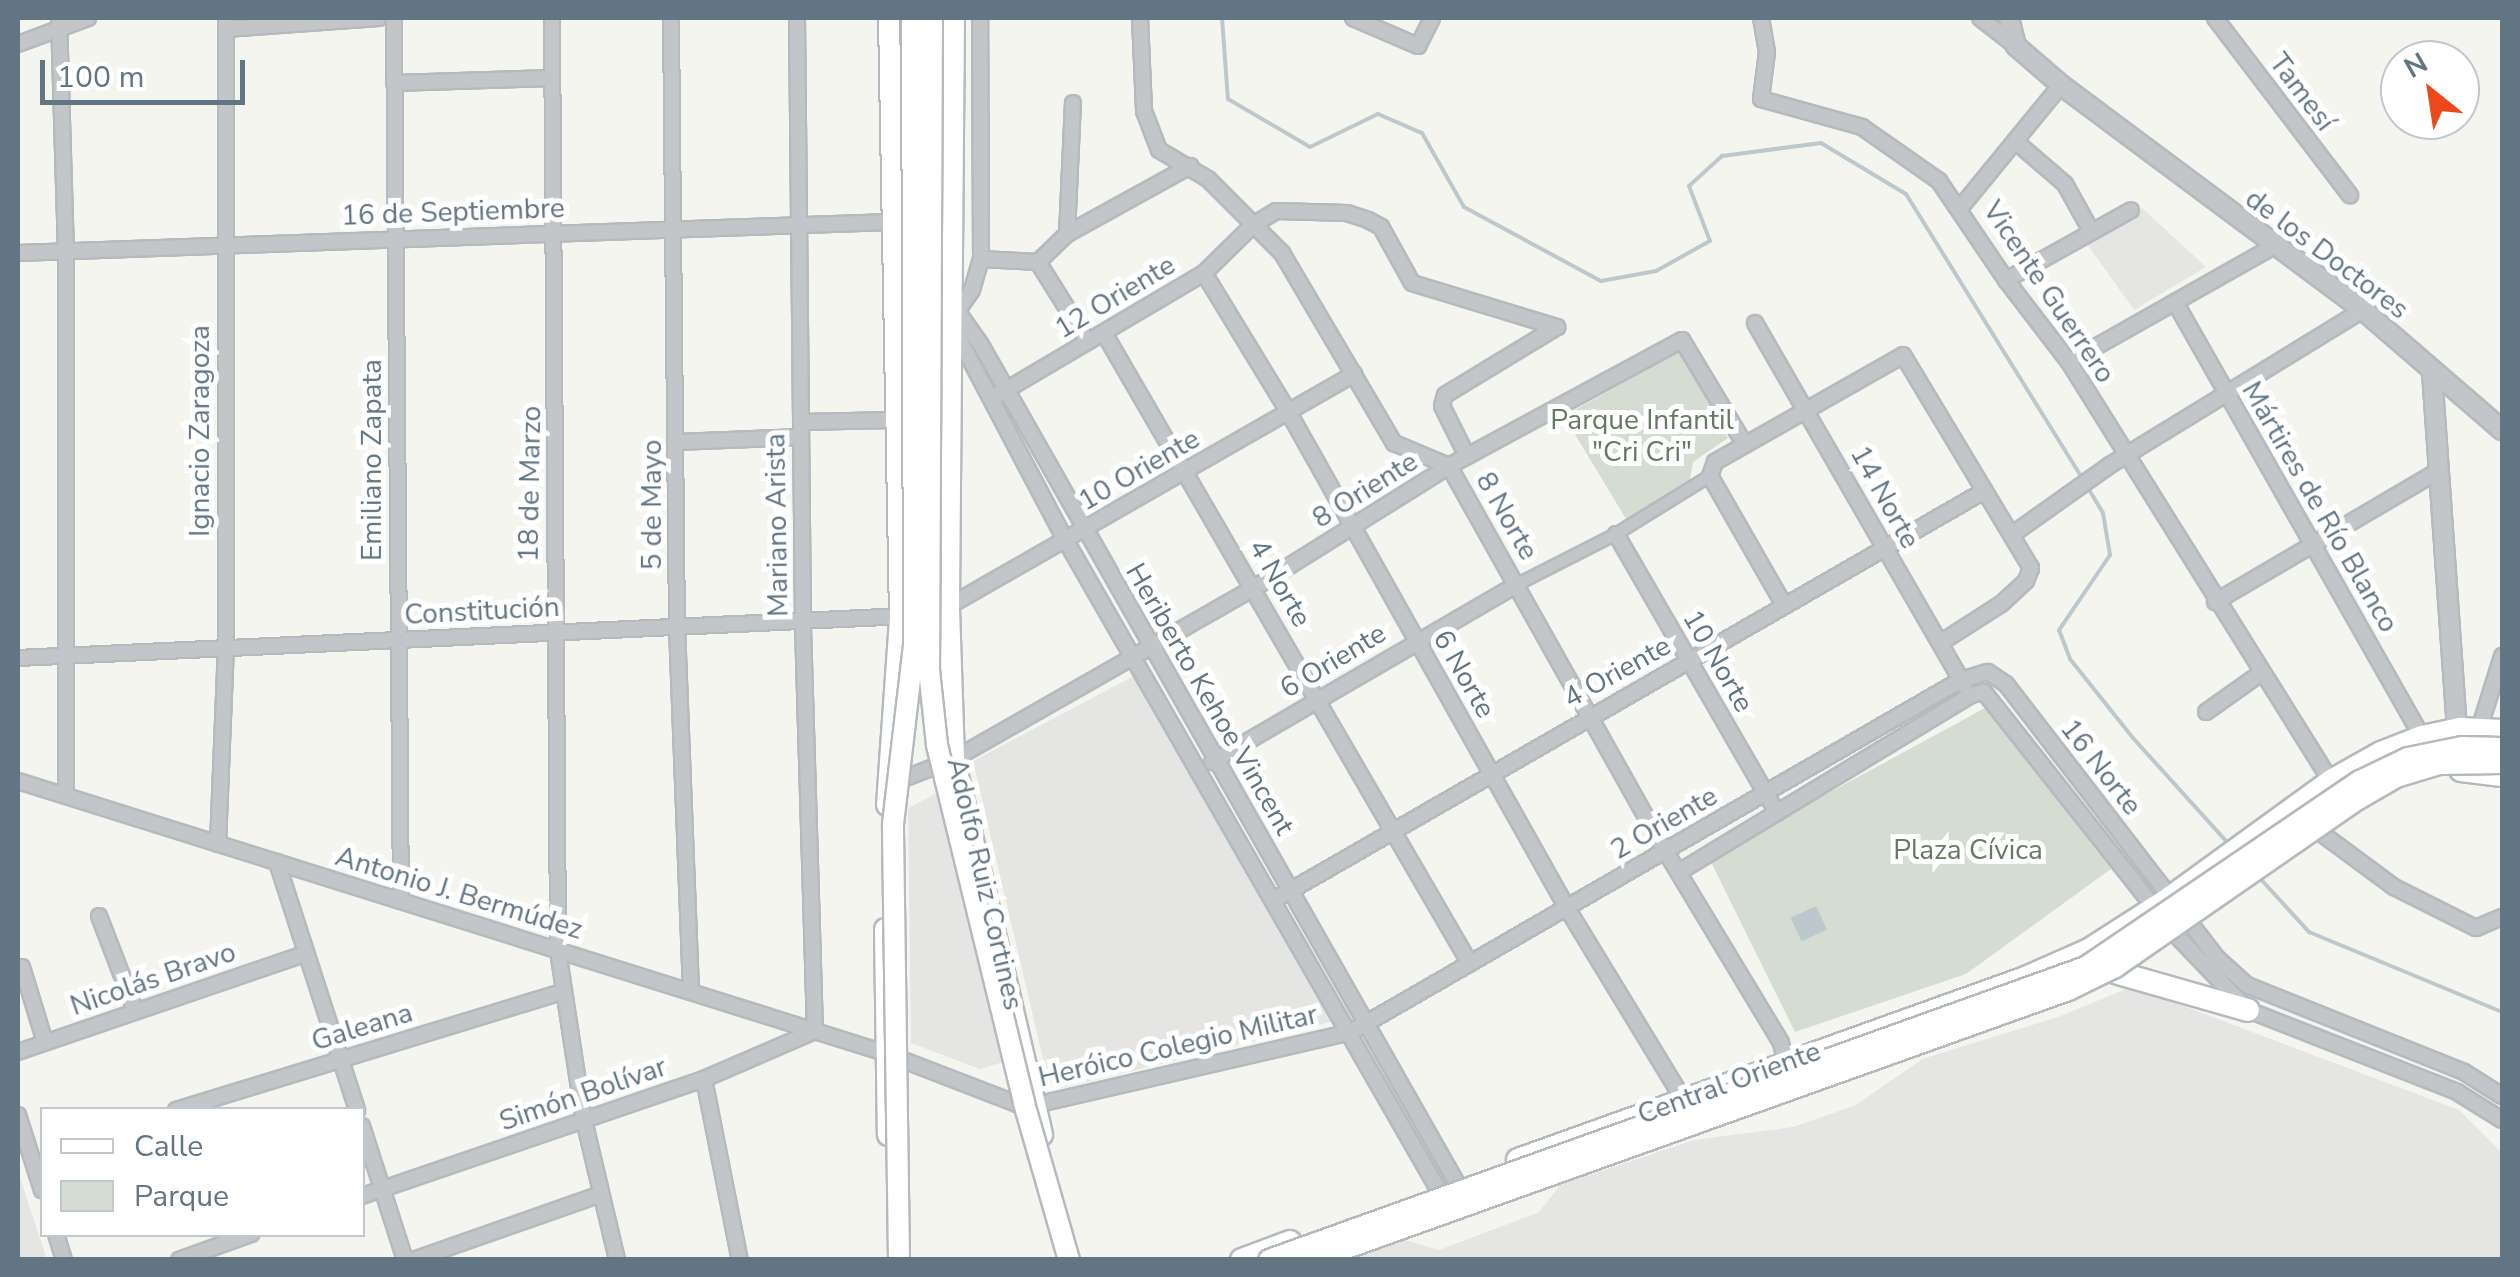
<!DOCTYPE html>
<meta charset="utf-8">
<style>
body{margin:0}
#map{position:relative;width:2520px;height:1277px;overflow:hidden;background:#f5f5f0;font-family:"Nunito Sans",sans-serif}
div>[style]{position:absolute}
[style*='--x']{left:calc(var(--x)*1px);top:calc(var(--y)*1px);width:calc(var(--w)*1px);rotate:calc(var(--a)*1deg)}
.built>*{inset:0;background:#e5e6e4}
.green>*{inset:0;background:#d5dcd1}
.water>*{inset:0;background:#bdc8cd;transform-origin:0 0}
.stream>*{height:4px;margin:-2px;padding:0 2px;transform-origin:2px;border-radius:2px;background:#bdc8cd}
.roads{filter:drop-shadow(2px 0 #b4babe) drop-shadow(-2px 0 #b4babe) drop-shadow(0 2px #b4babe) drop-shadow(0 -2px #b4babe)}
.pedestrian>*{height:10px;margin:-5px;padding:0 5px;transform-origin:5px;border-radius:5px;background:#c2c6c9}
.minor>*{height:14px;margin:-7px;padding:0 7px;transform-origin:7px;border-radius:7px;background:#c2c6c9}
.tertiary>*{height:18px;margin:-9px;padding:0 9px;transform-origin:9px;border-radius:9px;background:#c2c6c9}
.secondary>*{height:20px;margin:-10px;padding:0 10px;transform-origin:10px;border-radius:10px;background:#fff}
.primary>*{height:22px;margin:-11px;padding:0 11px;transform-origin:11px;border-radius:11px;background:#fff}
.trunk>*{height:22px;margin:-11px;padding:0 11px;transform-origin:11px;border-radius:11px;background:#fff}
.bridges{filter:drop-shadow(2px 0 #b4babe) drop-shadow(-2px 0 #b4babe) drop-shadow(0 2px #b4babe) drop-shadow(0 -2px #b4babe)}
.secondary-bridge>*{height:20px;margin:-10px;padding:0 10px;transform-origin:10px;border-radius:10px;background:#fff}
.primary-bridge>*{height:22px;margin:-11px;padding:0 11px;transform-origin:11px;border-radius:11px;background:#fff}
span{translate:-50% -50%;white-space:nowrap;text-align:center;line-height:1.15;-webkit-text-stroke:10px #fff;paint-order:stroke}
.street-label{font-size:28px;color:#627583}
.park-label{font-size:28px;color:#667a61}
.frame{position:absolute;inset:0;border:20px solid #627583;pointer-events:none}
.legend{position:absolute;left:40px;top:1107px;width:325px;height:130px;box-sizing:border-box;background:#fff;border:2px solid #c0c8cd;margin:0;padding:12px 18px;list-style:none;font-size:30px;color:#627583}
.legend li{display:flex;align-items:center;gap:20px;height:50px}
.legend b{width:50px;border:2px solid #c0c8cd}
.north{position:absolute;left:2380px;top:40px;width:100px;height:100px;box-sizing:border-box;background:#fff;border:2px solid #c0c8cd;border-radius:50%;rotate:330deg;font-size:28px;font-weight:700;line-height:40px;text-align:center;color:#627583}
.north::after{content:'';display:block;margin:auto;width:35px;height:45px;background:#eb491b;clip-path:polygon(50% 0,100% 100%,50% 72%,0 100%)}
.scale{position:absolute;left:40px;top:60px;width:205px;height:45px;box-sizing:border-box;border:5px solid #627583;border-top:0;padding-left:12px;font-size:30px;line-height:35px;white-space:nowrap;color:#627583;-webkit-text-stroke:8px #fff;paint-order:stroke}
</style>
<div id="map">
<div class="built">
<i style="clip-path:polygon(2142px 208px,2206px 267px,2134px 310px,2084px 240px)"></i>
<i style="clip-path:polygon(1136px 675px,1331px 1022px,1062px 1088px,1048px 1080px,973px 761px)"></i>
<i style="clip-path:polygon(948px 787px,1010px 1060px,980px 1069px,911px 1043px,908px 808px)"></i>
<i style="clip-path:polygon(2126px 989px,2152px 994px,2459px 1110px,2502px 1153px,2502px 1259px,1344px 1260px,1402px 1239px,1439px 1250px,1539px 1212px,1560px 1185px,1694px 1140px,1793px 1127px,1856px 1105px,1922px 1059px,2058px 1017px)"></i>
<i style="clip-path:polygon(18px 1172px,47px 1259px,18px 1259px)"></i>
</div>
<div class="green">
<i style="clip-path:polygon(1680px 351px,1728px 438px,1693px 462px,1688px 490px,1626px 519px,1564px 416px)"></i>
<i style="clip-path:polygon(1985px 708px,2111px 869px,1966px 974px,1795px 1032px,1709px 858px)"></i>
</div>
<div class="water">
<i style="left:1816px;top:906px;width:26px;height:28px;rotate:65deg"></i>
</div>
<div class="stream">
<i style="--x:1222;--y:18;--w:81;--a:85.8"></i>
<i style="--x:1228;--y:99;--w:95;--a:30.3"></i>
<i style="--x:1310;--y:147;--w:76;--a:-25.9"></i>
<i style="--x:1378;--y:114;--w:48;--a:23.4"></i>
<i style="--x:1422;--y:133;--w:85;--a:60.4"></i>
<i style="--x:1464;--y:207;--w:156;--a:28.4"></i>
<i style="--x:1601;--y:281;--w:56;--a:-10.3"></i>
<i style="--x:1656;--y:271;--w:62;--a:-29.1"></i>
<i style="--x:1710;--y:241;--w:59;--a:-110.9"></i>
<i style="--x:1689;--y:186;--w:45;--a:-42.3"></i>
<i style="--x:1722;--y:156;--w:100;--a:-7.5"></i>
<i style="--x:1821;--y:143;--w:99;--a:31"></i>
<i style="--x:1906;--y:194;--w:336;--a:58.2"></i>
<i style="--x:2088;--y:488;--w:29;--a:59"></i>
<i style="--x:2103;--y:513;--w:43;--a:80.5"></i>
<i style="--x:2110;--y:555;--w:91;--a:124.2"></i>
<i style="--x:2059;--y:630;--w:31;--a:69"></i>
<i style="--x:2070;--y:659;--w:101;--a:51.4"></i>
<i style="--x:2133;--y:738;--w:142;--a:47.9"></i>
<i style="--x:2258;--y:876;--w:76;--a:47.7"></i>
<i style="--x:2309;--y:932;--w:209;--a:22.5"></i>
</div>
<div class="roads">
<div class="pedestrian">
<i style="--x:1518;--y:584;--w:110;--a:-27"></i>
<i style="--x:1616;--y:534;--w:110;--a:-31.7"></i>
</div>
<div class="minor">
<i style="--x:59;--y:18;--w:234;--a:88.3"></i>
<i style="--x:66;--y:252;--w:544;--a:90"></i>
<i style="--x:394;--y:18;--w:883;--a:89.55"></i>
<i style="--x:552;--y:18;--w:933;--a:89.63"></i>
<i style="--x:558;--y:951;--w:171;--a:81.3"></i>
<i style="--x:584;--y:1120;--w:144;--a:76.7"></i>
<i style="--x:671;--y:18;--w:609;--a:89.44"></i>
<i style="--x:677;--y:627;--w:365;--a:87.8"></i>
<i style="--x:1140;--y:18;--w:93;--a:87.5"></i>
<i style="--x:1144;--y:111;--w:42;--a:69"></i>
<i style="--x:1159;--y:150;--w:57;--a:30.6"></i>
<i style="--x:1208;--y:179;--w:105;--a:45"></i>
<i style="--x:1282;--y:253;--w:221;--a:59.5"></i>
<i style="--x:1394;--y:443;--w:60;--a:22.7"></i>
<i style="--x:1449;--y:466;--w:443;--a:60.7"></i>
<i style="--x:1666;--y:852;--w:223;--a:58.9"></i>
<i style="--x:1781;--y:1043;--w:27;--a:77"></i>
<i style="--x:1353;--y:18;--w:71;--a:23.3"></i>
<i style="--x:1418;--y:46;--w:31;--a:-63"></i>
<i style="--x:1761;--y:18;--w:35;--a:80"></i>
<i style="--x:1767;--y:52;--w:47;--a:97.3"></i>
<i style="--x:1761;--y:99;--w:105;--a:15.5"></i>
<i style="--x:1862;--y:127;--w:94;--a:35"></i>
<i style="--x:1939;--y:181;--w:120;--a:55.9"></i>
<i style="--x:2006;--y:280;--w:103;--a:52.5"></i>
<i style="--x:2069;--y:362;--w:494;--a:58"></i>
<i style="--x:1980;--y:18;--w:46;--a:37.9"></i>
<i style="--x:2215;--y:18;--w:223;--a:52.7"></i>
<i style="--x:226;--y:29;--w:153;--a:-4.1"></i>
<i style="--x:18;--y:44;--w:75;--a:-20.4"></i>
<i style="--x:394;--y:83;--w:158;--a:-1.8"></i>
<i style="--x:2015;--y:141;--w:66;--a:40.7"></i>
<i style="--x:2065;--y:184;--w:54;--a:61"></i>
<i style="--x:1961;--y:207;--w:158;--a:-50.7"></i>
<i style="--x:1067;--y:234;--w:131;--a:-87.4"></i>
<i style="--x:18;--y:253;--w:873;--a:-2.04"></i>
<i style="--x:890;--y:222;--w:11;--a:52"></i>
<i style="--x:981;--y:259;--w:57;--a:3"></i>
<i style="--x:1038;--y:262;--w:40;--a:-44"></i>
<i style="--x:1067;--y:234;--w:141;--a:-28.9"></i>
<i style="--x:1038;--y:262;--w:94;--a:58"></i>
<i style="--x:929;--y:271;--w:90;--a:54.9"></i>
<i style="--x:981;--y:345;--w:979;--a:60.42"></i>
<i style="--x:1204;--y:273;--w:164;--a:58.7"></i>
<i style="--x:1289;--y:413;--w:568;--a:60.68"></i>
<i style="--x:1567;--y:908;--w:223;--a:58.7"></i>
<i style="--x:2006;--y:280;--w:143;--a:-29.2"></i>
<i style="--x:2175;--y:302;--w:500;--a:60.41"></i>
<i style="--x:956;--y:313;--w:28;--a:-55"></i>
<i style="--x:972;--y:290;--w:32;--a:-74"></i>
<i style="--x:981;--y:259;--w:241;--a:-90.2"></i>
<i style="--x:1755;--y:323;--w:419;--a:60"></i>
<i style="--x:954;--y:329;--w:240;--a:62.2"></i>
<i style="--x:1066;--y:541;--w:763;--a:60.14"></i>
<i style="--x:1104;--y:333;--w:729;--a:59.88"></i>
<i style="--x:2069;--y:362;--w:236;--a:-29.5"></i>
<i style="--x:996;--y:396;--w:242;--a:-30.6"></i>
<i style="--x:1204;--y:273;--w:69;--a:-44.4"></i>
<i style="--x:1253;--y:225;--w:27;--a:-31"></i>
<i style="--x:1276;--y:211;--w:71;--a:1.6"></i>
<i style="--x:1347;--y:213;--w:22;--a:18"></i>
<i style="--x:1368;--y:220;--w:15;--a:28"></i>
<i style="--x:1381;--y:227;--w:64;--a:61"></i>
<i style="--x:1412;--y:283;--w:152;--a:16.9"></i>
<i style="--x:801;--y:422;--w:93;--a:-1.2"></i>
<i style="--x:677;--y:442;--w:124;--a:-2.3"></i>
<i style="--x:1467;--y:456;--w:56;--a:-116.6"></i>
<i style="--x:1442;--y:406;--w:11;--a:-75"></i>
<i style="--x:1445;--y:395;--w:131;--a:-31.3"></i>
<i style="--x:1616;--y:534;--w:322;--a:60"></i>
<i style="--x:2013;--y:534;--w:119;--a:-35.4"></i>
<i style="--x:2110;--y:465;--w:297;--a:-31.5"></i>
<i style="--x:2215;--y:602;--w:257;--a:-30.4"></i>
<i style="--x:1784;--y:605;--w:149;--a:-119.8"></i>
<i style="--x:1710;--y:476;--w:15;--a:-70"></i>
<i style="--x:1715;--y:462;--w:216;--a:-29.6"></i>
<i style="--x:1903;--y:355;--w:249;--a:59"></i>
<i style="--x:2031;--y:568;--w:14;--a:111"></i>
<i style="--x:2026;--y:581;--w:34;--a:137"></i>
<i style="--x:2001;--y:604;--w:72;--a:147.4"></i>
<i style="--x:942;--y:610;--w:475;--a:-29.8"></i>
<i style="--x:18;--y:658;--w:889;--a:-2.71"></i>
<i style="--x:2206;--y:712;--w:67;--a:-35.3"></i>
<i style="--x:2477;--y:736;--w:84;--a:-72.6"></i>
<i style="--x:1212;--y:762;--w:354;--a:-30.2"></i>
<i style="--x:18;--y:781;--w:909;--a:17.42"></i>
<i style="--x:885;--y:1053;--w:142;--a:21.1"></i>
<i style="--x:1017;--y:1104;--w:18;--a:3"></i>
<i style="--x:1035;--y:1105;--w:324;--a:-13"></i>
<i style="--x:1351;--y:1032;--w:704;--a:-29.99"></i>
<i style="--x:1961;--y:680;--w:28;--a:-17"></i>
<i style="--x:1988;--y:672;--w:22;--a:34"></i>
<i style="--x:2006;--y:684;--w:347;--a:52.4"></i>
<i style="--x:2218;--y:959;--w:39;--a:42"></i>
<i style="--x:2247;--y:985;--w:234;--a:21.8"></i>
<i style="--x:2464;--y:1072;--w:45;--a:32.3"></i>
<i style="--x:893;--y:783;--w:66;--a:-21.5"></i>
<i style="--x:954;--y:759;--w:345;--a:-29.7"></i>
<i style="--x:1254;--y:588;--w:230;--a:-32"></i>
<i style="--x:1449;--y:466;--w:265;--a:-28.4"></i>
<i style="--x:1682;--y:340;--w:120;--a:59"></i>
<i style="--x:2321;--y:833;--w:91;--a:36.5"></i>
<i style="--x:2394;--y:887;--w:92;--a:26.6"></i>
<i style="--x:2476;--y:928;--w:28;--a:-23"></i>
<i style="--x:218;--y:844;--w:197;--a:-87.7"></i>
<i style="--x:226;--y:647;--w:629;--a:-90"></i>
<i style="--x:277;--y:862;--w:261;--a:72.1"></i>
<i style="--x:1679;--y:872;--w:341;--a:-31.2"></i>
<i style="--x:1971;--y:695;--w:13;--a:-13"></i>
<i style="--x:1984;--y:692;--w:308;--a:51.7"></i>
<i style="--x:2175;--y:934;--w:105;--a:46.2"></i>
<i style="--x:2248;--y:1010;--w:225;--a:21.4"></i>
<i style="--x:2457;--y:1092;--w:53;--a:31.9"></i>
<i style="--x:1274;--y:900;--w:819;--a:-29.94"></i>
<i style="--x:99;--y:916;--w:101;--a:69"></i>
<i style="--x:22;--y:967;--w:78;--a:73"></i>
<i style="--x:18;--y:1052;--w:303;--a:-18.9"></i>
<i style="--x:704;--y:1079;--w:185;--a:78.8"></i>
<i style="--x:176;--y:1110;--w:404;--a:-17"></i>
<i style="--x:18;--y:1115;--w:79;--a:72.3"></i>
<i style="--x:362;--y:1126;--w:141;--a:72.2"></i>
<i style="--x:362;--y:1196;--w:361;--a:-18.9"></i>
<i style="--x:704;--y:1079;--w:121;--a:-23.4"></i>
<i style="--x:815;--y:1031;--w:410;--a:-91.7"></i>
<i style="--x:803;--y:621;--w:603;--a:-90.57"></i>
<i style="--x:56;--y:1234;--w:27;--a:73"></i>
<i style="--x:179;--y:1260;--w:77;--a:-19.9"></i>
<i style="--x:413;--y:1260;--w:199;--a:-19.3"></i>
</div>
<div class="tertiary">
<i style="--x:2009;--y:18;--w:29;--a:76"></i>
<i style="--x:2016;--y:46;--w:60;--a:40.9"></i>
<i style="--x:2061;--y:85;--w:377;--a:36.7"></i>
<i style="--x:2363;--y:310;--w:184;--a:40.8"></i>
<i style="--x:2432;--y:372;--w:369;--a:86"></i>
</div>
<div class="secondary">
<i style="--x:954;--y:18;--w:590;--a:90.49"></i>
<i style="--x:949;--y:608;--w:151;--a:88.1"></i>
<i style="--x:954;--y:759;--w:386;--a:76.8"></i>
<i style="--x:887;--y:805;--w:188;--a:-86"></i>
<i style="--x:900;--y:617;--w:599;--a:-91.05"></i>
<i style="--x:885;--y:929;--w:206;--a:89.2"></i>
</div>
<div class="primary">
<i style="--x:2461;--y:770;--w:41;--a:7"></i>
<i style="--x:1518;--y:1160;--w:536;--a:-19.72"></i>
<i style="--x:2023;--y:979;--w:72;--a:-23.7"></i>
<i style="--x:2089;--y:950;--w:96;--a:-32.7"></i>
<i style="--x:2170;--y:898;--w:199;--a:-36"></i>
<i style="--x:2331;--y:781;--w:57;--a:-29.2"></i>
<i style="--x:2381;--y:753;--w:44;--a:-21.3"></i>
<i style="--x:2422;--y:737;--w:39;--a:-12"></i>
<i style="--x:2460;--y:729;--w:42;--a:2.7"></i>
<i style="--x:1242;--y:1260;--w:51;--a:-20.6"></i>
</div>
<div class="trunk">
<i style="--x:2118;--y:973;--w:135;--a:15.9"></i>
</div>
</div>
<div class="bridges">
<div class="secondary-bridge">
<i style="--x:932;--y:18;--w:652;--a:90.26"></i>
<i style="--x:929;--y:670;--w:75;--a:83.9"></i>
<i style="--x:937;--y:745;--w:368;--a:76.3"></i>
<i style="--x:1024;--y:1103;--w:163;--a:74"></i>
<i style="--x:899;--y:1260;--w:436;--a:-90.8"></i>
<i style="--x:893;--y:824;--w:180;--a:-83.3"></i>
<i style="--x:914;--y:645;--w:627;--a:-90.18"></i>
<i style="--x:1269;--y:1260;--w:868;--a:-19.73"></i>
<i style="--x:2086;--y:967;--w:331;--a:-34.2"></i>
<i style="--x:2360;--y:781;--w:53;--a:-25.6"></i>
<i style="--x:2408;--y:758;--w:55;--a:-11.5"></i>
<i style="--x:2462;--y:747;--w:40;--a:1.4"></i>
</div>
<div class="primary-bridge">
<i style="--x:1310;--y:1260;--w:805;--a:-19.67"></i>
<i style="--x:2068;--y:989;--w:52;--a:-26.1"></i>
<i style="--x:2115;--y:966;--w:295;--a:-34.7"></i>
<i style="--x:2358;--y:798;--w:44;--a:-30.1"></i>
<i style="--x:2396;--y:776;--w:45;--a:-16.8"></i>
<i style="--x:2439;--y:763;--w:63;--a:-0.9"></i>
</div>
</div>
<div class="street-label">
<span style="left:2302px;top:92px;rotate:53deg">Tamesí</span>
<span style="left:453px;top:212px;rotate:-2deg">16 de Septiembre</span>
<span style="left:2327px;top:254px;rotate:37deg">de los Doctores</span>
<span style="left:2049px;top:292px;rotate:56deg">Vicente Guerrero</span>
<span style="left:1115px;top:297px;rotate:-31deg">12 Oriente</span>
<span style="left:200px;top:431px;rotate:-90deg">Ignacio Zaragoza</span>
<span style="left:372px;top:460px;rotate:-90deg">Emiliano Zapata</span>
<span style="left:1139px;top:470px;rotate:-30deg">10 Oriente</span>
<span style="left:530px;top:484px;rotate:-89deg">18 de Marzo</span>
<span style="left:1365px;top:490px;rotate:-32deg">8 Oriente</span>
<span style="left:1885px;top:497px;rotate:61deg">14 Norte</span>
<span style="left:652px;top:505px;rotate:-90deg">5 de Mayo</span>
<span style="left:2320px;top:507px;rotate:60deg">Mártires de Río Blanco</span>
<span style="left:1507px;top:516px;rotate:60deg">8 Norte</span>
<span style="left:777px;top:525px;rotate:-91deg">Mariano Arista</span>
<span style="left:1280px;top:583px;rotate:60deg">4 Norte</span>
<span style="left:482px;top:611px;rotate:-3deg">Constitución</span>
<span style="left:1333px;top:661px;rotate:-31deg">6 Oriente</span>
<span style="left:1718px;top:661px;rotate:60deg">10 Norte</span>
<span style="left:1617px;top:672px;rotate:-29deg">4 Oriente</span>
<span style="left:1464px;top:674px;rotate:60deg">6 Norte</span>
<span style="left:1210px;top:699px;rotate:60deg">Heriberto Kehoe Vincent</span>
<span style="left:2101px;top:767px;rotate:52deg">16 Norte</span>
<span style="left:1664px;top:823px;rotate:-30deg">2 Oriente</span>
<span style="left:985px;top:884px;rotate:77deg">Adolfo Ruiz Cortines</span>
<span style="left:459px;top:893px;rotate:17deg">Antonio J. Bermúdez</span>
<span style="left:153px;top:979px;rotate:-19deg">Nicolás Bravo</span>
<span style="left:362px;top:1027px;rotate:-17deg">Galeana</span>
<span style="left:1178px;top:1046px;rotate:-13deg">Heróico Colegio Militar</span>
<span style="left:1729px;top:1083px;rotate:-20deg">Central Oriente</span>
<span style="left:583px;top:1094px;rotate:-19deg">Simón Bolívar</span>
</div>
<div class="park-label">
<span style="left:1642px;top:436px">Parque Infantil<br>"Cri Cri"</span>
<span style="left:1968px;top:850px">Plaza Cívica</span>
</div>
<div class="frame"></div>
<ul class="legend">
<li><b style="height:12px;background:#fff"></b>Calle</li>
<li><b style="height:28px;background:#d5dcd1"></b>Parque</li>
</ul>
<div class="north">N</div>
<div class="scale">100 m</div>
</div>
